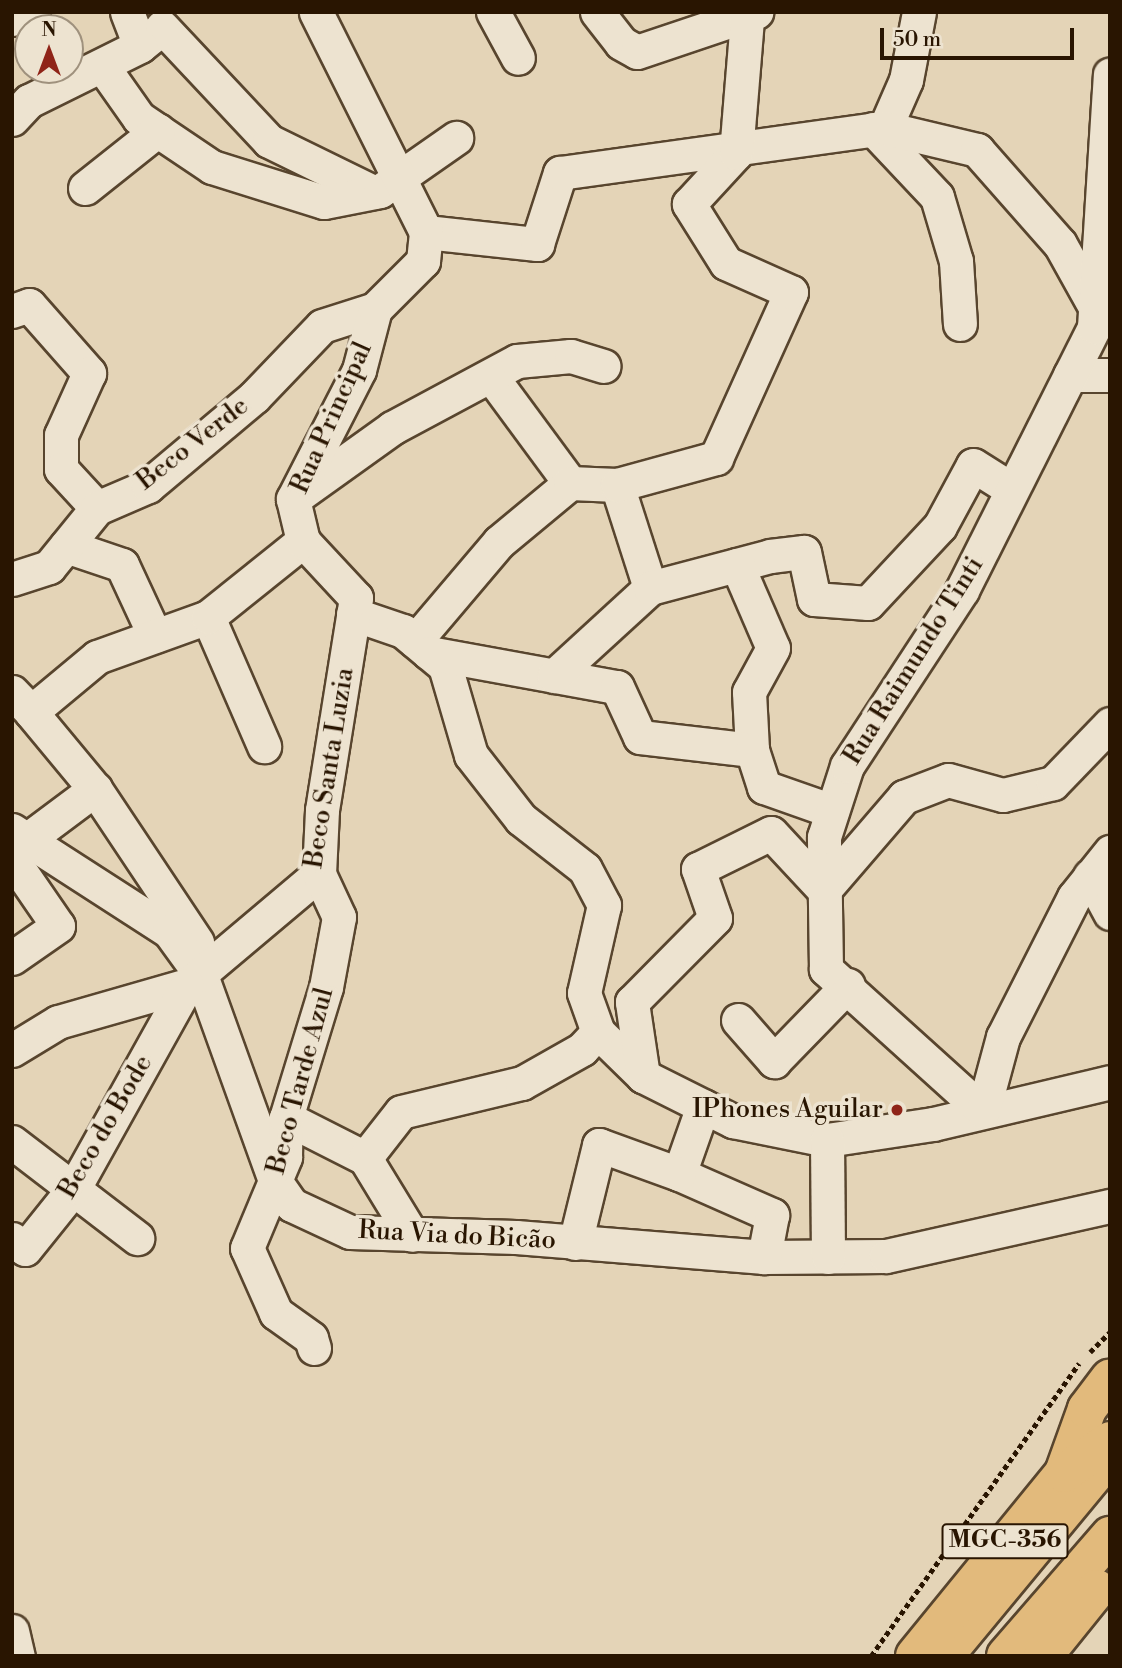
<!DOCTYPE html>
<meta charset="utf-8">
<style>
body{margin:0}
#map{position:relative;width:1122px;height:1668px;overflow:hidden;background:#e4d4b7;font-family:"Libre Bodoni",serif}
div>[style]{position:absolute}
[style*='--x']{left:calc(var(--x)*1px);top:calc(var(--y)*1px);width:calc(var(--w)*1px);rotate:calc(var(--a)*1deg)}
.path>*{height:4.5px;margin-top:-2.25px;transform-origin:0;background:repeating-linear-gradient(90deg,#291501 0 5px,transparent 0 8.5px)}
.roads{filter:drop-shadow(2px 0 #58452e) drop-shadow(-2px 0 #58452e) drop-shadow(0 2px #58452e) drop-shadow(0 -2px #58452e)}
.minor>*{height:33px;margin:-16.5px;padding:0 16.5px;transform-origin:16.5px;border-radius:16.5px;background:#ede3d0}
.major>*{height:38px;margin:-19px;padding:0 19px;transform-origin:19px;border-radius:19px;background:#e2ba7c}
.highway>*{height:38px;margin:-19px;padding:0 19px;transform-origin:19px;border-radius:19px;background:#e2ba7c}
.dots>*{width:19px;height:19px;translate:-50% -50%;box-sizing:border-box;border:4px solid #ede3d0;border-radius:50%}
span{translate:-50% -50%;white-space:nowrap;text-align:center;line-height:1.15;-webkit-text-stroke:7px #ede3d0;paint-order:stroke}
.shield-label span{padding:2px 5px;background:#ede3d0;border:2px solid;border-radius:5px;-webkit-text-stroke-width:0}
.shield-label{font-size:24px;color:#291501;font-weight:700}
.street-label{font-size:26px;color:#291501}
.poi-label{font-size:26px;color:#291501}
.right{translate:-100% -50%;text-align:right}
.frame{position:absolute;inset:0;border:14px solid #291501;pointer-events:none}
.north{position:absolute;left:14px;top:14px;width:70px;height:70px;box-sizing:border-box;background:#ede3d0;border:2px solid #9f917d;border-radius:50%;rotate:0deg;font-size:19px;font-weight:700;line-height:28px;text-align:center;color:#291501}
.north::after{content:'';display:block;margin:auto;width:24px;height:32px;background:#8f2418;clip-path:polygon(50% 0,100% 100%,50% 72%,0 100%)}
.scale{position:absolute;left:880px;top:28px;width:194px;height:32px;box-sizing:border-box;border:4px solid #291501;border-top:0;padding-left:9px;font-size:21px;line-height:24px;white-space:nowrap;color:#291501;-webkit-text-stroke:5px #ede3d0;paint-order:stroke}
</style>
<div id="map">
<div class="path">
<i style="--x:1090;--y:1352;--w:28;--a:-45"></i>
<i style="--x:871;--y:1656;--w:359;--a:-54.6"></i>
</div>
<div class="roads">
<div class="minor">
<i style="--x:127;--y:12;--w:36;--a:69"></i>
<i style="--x:140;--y:46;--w:21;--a:-39"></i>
<i style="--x:493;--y:12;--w:52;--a:61.5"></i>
<i style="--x:597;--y:12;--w:39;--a:52"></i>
<i style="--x:621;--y:43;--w:18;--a:29"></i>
<i style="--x:637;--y:52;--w:126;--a:-18.6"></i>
<i style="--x:12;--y:19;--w:22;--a:-18"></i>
<i style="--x:162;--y:27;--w:156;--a:46.8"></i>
<i style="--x:269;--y:141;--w:116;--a:26.1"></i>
<i style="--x:103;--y:67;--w:62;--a:54.8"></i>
<i style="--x:139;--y:118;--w:88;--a:33.9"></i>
<i style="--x:212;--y:167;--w:117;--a:17.4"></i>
<i style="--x:324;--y:202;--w:57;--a:-11.1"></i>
<i style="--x:380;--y:191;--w:93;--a:-34.9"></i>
<i style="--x:12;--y:119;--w:25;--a:-47"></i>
<i style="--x:29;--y:101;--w:124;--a:-26.4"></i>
<i style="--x:885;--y:128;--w:52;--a:-66.4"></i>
<i style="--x:906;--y:80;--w:69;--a:-79.2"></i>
<i style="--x:873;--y:129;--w:93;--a:46.7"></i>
<i style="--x:937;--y:197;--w:67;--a:73.5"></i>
<i style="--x:956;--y:261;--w:63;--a:86.4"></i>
<i style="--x:85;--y:188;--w:93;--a:-38.5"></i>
<i style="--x:426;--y:232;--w:112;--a:6.2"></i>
<i style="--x:537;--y:244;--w:75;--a:-72.1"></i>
<i style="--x:560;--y:173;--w:328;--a:-7.9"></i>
<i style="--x:885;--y:128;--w:95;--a:13.4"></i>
<i style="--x:977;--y:150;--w:125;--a:48.6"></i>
<i style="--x:1060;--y:244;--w:72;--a:60.9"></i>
<i style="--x:12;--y:311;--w:18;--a:-19"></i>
<i style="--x:29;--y:305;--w:91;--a:48.6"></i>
<i style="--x:89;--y:373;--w:68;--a:114.3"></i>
<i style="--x:61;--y:435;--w:34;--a:90"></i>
<i style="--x:61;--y:469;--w:53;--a:47.3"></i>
<i style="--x:1070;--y:375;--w:40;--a:0"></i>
<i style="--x:491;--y:376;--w:133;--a:53.6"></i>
<i style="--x:617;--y:485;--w:108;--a:72.2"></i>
<i style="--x:293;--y:499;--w:122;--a:-35.6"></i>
<i style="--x:392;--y:428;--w:142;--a:-28.2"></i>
<i style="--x:517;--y:361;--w:54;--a:-5.3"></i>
<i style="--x:571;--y:356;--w:34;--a:17"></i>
<i style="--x:66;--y:546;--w:59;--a:18.7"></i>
<i style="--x:122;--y:565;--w:78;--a:65.1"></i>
<i style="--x:737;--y:565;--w:90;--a:66.6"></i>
<i style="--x:773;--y:648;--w:50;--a:118.6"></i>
<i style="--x:749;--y:692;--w:58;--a:87"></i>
<i style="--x:12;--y:579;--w:39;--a:-18"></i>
<i style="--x:49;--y:567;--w:76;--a:-50.9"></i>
<i style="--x:97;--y:508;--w:56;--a:-23.3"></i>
<i style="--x:148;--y:486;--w:138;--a:-40"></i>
<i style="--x:254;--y:397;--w:98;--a:-46.2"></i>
<i style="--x:322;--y:326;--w:56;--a:-17.8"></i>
<i style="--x:353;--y:614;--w:53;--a:18.8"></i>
<i style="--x:403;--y:631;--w:55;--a:39.8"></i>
<i style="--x:445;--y:666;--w:93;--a:73.7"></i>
<i style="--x:471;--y:755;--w:81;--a:52"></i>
<i style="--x:521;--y:819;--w:81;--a:38"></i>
<i style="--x:585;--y:869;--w:41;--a:62.2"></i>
<i style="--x:604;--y:905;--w:90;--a:102.8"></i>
<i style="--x:584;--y:993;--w:41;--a:70.3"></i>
<i style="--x:598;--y:1032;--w:63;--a:44.4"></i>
<i style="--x:643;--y:1076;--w:101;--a:26.6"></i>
<i style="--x:733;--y:1121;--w:96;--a:11.4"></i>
<i style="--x:827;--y:1140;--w:107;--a:-8.6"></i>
<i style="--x:933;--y:1124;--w:182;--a:-13.3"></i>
<i style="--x:208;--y:617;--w:141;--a:66.5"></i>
<i style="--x:415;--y:641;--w:130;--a:-49.7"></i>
<i style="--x:499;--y:542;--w:92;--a:-39.7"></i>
<i style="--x:570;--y:483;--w:47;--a:2.4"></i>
<i style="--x:617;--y:485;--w:103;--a:-15.3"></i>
<i style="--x:716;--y:458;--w:182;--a:-65.7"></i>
<i style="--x:791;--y:292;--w:71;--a:-156"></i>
<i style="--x:726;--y:263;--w:70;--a:-122.1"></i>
<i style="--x:689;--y:204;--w:69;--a:-47.3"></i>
<i style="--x:736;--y:153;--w:134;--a:-85.3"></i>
<i style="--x:429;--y:653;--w:191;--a:10.3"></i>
<i style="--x:617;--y:687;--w:55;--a:65.3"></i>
<i style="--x:640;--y:737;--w:113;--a:6.6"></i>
<i style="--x:752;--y:750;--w:39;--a:72"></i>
<i style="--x:764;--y:787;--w:72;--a:19.4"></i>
<i style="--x:554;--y:676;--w:130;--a:-42.5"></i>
<i style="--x:650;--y:588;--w:124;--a:-14.9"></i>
<i style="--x:770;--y:556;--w:34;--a:-7"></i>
<i style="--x:804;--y:552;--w:48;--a:78"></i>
<i style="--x:814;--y:599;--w:54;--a:4.2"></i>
<i style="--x:868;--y:603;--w:105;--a:-46.9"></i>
<i style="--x:940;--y:526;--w:69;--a:-61.6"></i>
<i style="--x:973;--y:465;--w:45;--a:32.3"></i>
<i style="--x:12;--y:692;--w:28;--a:46"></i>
<i style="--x:31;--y:712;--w:86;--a:-39.8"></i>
<i style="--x:97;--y:657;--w:118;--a:-19.8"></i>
<i style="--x:208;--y:617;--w:122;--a:-38.7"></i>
<i style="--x:31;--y:712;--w:100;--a:50.3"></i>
<i style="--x:95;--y:789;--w:184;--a:56.3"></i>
<i style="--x:12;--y:830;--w:187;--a:32.8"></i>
<i style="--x:169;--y:931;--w:54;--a:54"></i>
<i style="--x:201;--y:975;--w:219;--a:70.2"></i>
<i style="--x:275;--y:1181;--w:29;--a:55"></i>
<i style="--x:292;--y:1205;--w:64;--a:25"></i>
<i style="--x:350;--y:1232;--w:166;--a:1.7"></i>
<i style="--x:516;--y:1237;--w:249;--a:4.6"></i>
<i style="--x:764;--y:1257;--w:122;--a:-0.5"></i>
<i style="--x:886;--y:1256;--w:230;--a:-12.6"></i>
<i style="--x:12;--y:851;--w:104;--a:-36.8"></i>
<i style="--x:12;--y:859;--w:81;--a:55.5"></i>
<i style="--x:58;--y:926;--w:56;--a:145.2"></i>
<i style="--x:1090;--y:876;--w:42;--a:61.6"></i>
<i style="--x:824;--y:890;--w:123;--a:-49.3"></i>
<i style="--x:904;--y:797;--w:47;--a:-21.1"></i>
<i style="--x:948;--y:780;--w:57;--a:15.3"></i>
<i style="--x:1003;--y:795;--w:51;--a:-13.5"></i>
<i style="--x:1053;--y:783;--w:82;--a:-46"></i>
<i style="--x:738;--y:1020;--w:55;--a:48.7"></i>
<i style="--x:774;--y:1061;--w:106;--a:-45.8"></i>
<i style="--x:12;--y:1050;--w:54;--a:-31.3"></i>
<i style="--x:58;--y:1022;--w:134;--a:-16"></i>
<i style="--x:187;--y:985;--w:172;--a:-40.1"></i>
<i style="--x:319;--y:874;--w:64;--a:-87.3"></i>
<i style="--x:322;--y:810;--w:215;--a:-80.9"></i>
<i style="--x:356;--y:598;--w:78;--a:-132.9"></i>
<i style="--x:303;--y:541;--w:43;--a:-103.4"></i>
<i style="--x:293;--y:499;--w:145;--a:-62.9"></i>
<i style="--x:359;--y:370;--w:63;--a:-75.3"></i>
<i style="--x:375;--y:309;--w:68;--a:-45"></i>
<i style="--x:423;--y:261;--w:29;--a:-84"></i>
<i style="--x:426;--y:232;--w:246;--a:-116.6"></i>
<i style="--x:643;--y:1076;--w:75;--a:-98.5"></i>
<i style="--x:632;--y:1002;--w:118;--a:-45.3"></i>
<i style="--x:715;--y:918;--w:52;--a:-109.1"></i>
<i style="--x:698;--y:869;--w:81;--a:-26.3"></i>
<i style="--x:771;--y:833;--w:78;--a:47.1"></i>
<i style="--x:703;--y:1106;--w:72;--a:109.4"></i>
<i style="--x:679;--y:1174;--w:102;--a:23.8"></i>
<i style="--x:772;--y:1215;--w:43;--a:100.8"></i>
<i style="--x:983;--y:1111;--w:212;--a:-137.9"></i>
<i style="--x:826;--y:969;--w:132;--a:-90.9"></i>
<i style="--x:824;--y:837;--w:75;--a:-72.1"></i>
<i style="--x:847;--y:766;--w:210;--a:-56.8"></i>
<i style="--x:962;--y:590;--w:294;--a:-63.3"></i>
<i style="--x:1094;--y:327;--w:253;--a:-86.4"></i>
<i style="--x:983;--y:1111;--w:77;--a:-74.9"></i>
<i style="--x:1003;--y:1037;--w:157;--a:-63.1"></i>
<i style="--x:1074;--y:897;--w:58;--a:-51.3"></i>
<i style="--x:286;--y:1118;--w:89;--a:26.9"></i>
<i style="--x:365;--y:1158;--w:90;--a:58.6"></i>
<i style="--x:827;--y:1140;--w:117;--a:89.5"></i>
<i style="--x:12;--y:1142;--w:158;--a:37.5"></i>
<i style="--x:365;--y:1158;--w:58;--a:-52"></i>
<i style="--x:401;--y:1112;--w:124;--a:-13.5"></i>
<i style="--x:522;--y:1083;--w:69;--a:-29.5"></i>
<i style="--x:582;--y:1049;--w:23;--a:-47"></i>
<i style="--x:12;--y:1239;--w:16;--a:38"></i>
<i style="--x:25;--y:1249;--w:78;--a:-51.2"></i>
<i style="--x:74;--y:1188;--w:232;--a:-60.9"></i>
<i style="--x:575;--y:1243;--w:101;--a:-76.2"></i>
<i style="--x:599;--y:1145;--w:85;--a:19.9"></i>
<i style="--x:314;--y:1348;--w:10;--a:-107"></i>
<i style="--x:311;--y:1338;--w:43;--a:-144.5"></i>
<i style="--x:276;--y:1313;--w:71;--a:-114"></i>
<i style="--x:247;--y:1248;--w:99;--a:-67.3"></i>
<i style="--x:285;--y:1157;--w:39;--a:-89"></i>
<i style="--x:286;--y:1118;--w:137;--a:-73"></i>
<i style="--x:326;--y:987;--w:71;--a:-79.5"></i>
<i style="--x:339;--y:917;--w:47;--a:-114.9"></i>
<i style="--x:12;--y:1631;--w:26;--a:77"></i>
</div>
<div class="major">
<i style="--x:944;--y:1656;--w:261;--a:-50.4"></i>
<i style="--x:1006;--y:1656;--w:159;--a:-49.1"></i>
<i style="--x:1043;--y:1656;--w:86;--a:-51.1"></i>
</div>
<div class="highway">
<i style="--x:1064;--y:1473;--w:68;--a:-70.2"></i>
<i style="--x:1087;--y:1409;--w:38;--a:-53"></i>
<i style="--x:915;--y:1656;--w:236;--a:-50.8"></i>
<i style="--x:1064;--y:1473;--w:56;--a:-34.8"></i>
</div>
</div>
<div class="dots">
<i style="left:897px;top:1110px;background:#8f2418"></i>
</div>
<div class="shield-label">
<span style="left:1005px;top:1541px">MGC-356</span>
</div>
<div class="street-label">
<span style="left:332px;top:418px;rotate:-66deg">Rua Principal</span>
<span style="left:193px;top:444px;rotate:-38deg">Beco Verde</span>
<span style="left:914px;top:661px;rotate:-58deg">Rua Raimundo Tinti</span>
<span style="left:330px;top:768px;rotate:-81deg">Beco Santa Luzia</span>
<span style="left:301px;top:1081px;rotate:-75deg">Beco Tarde Azul</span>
<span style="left:106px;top:1127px;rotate:-60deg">Beco do Bode</span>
<span style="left:457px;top:1236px;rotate:3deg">Rua Via do Bicão</span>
</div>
<div class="poi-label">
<span class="right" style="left:883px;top:1110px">IPhones Aguilar</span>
</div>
<div class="frame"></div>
<div class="north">N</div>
<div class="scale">50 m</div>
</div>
